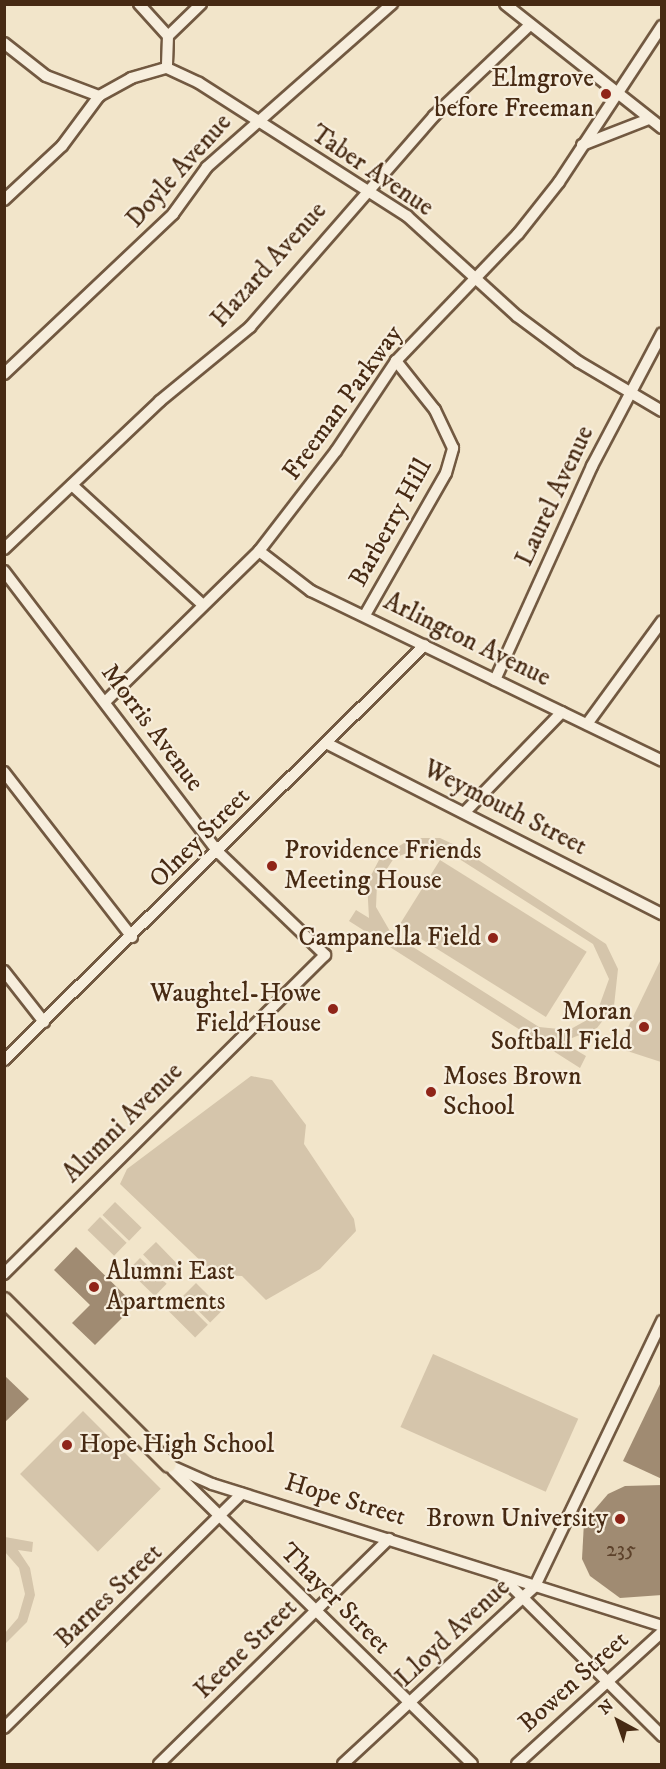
<!DOCTYPE html>
<style>
body{margin:0}
#map{position:relative;width:666px;height:1769px;overflow:hidden;background:#f2e5ca;font-family:"IM FELL DW Pica",serif}
div>[style]{position:absolute}
[style*='--x']{left:calc(var(--x)*1px);top:calc(var(--y)*1px);width:calc(var(--w)*1px);rotate:calc(var(--a)*1deg)}
.green>*{inset:0;background:#d5c5ab;transform-origin:0 0}
.building>*{inset:0;background:#a08b72}
.roads{filter:drop-shadow(2px 0 #725941) drop-shadow(-2px 0 #725941) drop-shadow(0 2px #725941) drop-shadow(0 -2px #725941)}
.minor>*{height:10px;margin:-5px;padding:0 5px;transform-origin:5px;border-radius:5px;background:#f7eedd}
.major>*{height:14px;margin:-7px;padding:0 7px;transform-origin:7px;border-radius:7px;background:#f2e5ca}
.dots>*{width:16px;height:16px;translate:-50% -50%;box-sizing:border-box;border:3px solid #f7eedd;border-radius:50%}
span{translate:-50% -50%;white-space:nowrap;text-align:center;line-height:1.15;-webkit-text-stroke:4.5px #f7eedd;paint-order:stroke}
.number-label{font-size:22px;color:#5d422b}
.number-label span{-webkit-text-stroke-width:0}
.poi-label{font-size:26px;color:#472a13}
.right{translate:-100% -50%;text-align:right}
.left{translate:0 -50%;text-align:left}
.street-label{font-size:26px;color:#472a13}
.frame{position:absolute;inset:0;border:6px solid #472a13;pointer-events:none}
.north{position:absolute;left:588px;top:1691px;width:60px;height:60px;-webkit-text-stroke:4px #f7eedd;paint-order:stroke;rotate:320deg;font-size:16px;font-weight:700;line-height:24px;text-align:center;color:#472a13}
.north::after{content:'';display:block;margin:auto;width:21px;height:27px;background:#472a13;clip-path:polygon(50% 0,100% 100%,50% 72%,0 100%)}
</style>
<div id="map">
<div class="green">
<i style="clip-path:polygon(evenodd,412px 838px,440px 838px,457px 846px,606px 944px,618px 969px,614px 1006px,597px 1028px,562px 1042px,586px 1056px,580px 1068px,349px 921px,356px 910px,369px 918px,367px 883px,380px 858px,412px 838px,423px 847px,453px 855px,593px 944px,609px 979px,596px 1015px,569px 1030px,539px 1027px,391px 933px,376px 907px,377px 884px,394px 858px,423px 847px)"></i>
<i style="left:440px;top:860px;width:173px;height:77px;rotate:32deg"></i>
<i style="clip-path:polygon(661px 959px,661px 1062px,618px 1048px)"></i>
<i style="clip-path:polygon(251px 1076px,272px 1080px,306px 1125px,304px 1144px,354px 1219px,356px 1231px,320px 1269px,266px 1300px,242px 1276px,220px 1275px,207px 1267px,120px 1184px,127px 1169px)"></i>
<i style="left:115px;top:1202px;width:37px;height:18px;rotate:44deg"></i>
<i style="left:100px;top:1217px;width:37px;height:18px;rotate:44deg"></i>
<i style="left:156px;top:1242px;width:37px;height:18px;rotate:46deg"></i>
<i style="left:140px;top:1258px;width:37px;height:17px;rotate:44deg"></i>
<i style="left:196px;top:1283px;width:38px;height:18px;rotate:45deg"></i>
<i style="left:181px;top:1298px;width:38px;height:18px;rotate:45deg"></i>
<i style="left:433px;top:1354px;width:159px;height:80px;rotate:24deg"></i>
<i style="left:83px;top:1411px;width:110px;height:89px;rotate:45deg"></i>
<i style="clip-path:polygon(5px 1537px,33px 1542px,32px 1552px,18px 1550px,30px 1568px,35px 1595px,27px 1622px,5px 1644px,5px 1633px,18px 1618px,25px 1594px,19px 1568px,5px 1552px)"></i>
</div>
<div class="building">
<i style="clip-path:polygon(76px 1247px,135px 1305px,95px 1345px,72px 1323px,90px 1305px,54px 1270px)"></i>
<i style="clip-path:polygon(4px 1375px,29px 1399px,4px 1423px)"></i>
<i style="clip-path:polygon(662px 1380px,662px 1479px,623px 1461px)"></i>
<i style="clip-path:polygon(662px 1485px,662px 1595px,620px 1598px,590px 1576px,582px 1559px,584px 1522px,608px 1494px,625px 1486px)"></i>
</div>
<div class="roads">
<div class="minor">
<i style="--x:139;--y:4;--w:43;--a:47.8"></i>
<i style="--x:168;--y:36;--w:32;--a:92"></i>
<i style="--x:505;--y:4;--w:200;--a:38.3"></i>
<i style="--x:168;--y:36;--w:46;--a:-44.1"></i>
<i style="--x:4;--y:43;--w:53;--a:38.2"></i>
<i style="--x:46;--y:76;--w:57;--a:20.7"></i>
<i style="--x:167;--y:68;--w:35;--a:25"></i>
<i style="--x:199;--y:83;--w:247;--a:32.6"></i>
<i style="--x:407;--y:216;--w:149;--a:42.3"></i>
<i style="--x:517;--y:316;--w:77;--a:36.6"></i>
<i style="--x:579;--y:362;--w:96;--a:30.6"></i>
<i style="--x:582;--y:145;--w:72;--a:-21.2"></i>
<i style="--x:4;--y:200;--w:79;--a:-43"></i>
<i style="--x:62;--y:146;--w:62;--a:-53.5"></i>
<i style="--x:99;--y:96;--w:37;--a:-29"></i>
<i style="--x:131;--y:78;--w:37;--a:-16"></i>
<i style="--x:4;--y:374;--w:233;--a:-43.4"></i>
<i style="--x:173;--y:214;--w:58;--a:-54.1"></i>
<i style="--x:207;--y:167;--w:247;--a:-41.4"></i>
<i style="--x:72;--y:485;--w:176;--a:42.5"></i>
<i style="--x:4;--y:549;--w:215;--a:-43.5"></i>
<i style="--x:160;--y:401;--w:117;--a:-39.4"></i>
<i style="--x:250;--y:327;--w:280;--a:-48.9"></i>
<i style="--x:434;--y:116;--w:132;--a:-43.5"></i>
<i style="--x:259;--y:551;--w:66;--a:37.6"></i>
<i style="--x:311;--y:591;--w:390;--a:25.8"></i>
<i style="--x:4;--y:571;--w:352;--a:52.7"></i>
<i style="--x:217;--y:851;--w:150;--a:43.9"></i>
<i style="--x:325;--y:955;--w:453;--a:135.2"></i>
<i style="--x:365;--y:615;--w:163;--a:-60.3"></i>
<i style="--x:446;--y:473;--w:26;--a:-74"></i>
<i style="--x:453;--y:448;--w:42;--a:-115.3"></i>
<i style="--x:435;--y:410;--w:63;--a:-128.5"></i>
<i style="--x:495;--y:680;--w:235;--a:-65.6"></i>
<i style="--x:592;--y:466;--w:150;--a:-62.2"></i>
<i style="--x:105;--y:702;--w:216;--a:-44.4"></i>
<i style="--x:259;--y:551;--w:126;--a:-52.4"></i>
<i style="--x:336;--y:451;--w:108;--a:-56.3"></i>
<i style="--x:396;--y:361;--w:176;--a:-46.2"></i>
<i style="--x:518;--y:234;--w:66;--a:-51.7"></i>
<i style="--x:559;--y:182;--w:187;--a:-56.6"></i>
<i style="--x:587;--y:724;--w:127;--a:-53.9"></i>
<i style="--x:328;--y:744;--w:375;--a:27"></i>
<i style="--x:4;--y:772;--w:209;--a:52.2"></i>
<i style="--x:465;--y:812;--w:139;--a:-45.9"></i>
<i style="--x:4;--y:971;--w:65;--a:51.9"></i>
<i style="--x:4;--y:1060;--w:591;--a:-44.59"></i>
<i style="--x:169;--y:1465;--w:47;--a:23.8"></i>
<i style="--x:212;--y:1484;--w:472;--a:17.5"></i>
<i style="--x:173;--y:1470;--w:419;--a:44.5"></i>
<i style="--x:502;--y:1577;--w:226;--a:44.8"></i>
<i style="--x:4;--y:1728;--w:334;--a:-44.6"></i>
<i style="--x:159;--y:1764;--w:322;--a:-44.4"></i>
<i style="--x:343;--y:1764;--w:262;--a:-42.8"></i>
<i style="--x:535;--y:1586;--w:294;--a:-64.4"></i>
<i style="--x:517;--y:1764;--w:196;--a:-42.3"></i>
</div>
<div class="major">
<i style="--x:4;--y:1300;--w:233;--a:45"></i>
</div>
</div>
<div class="dots">
<i style="left:606px;top:94px;background:#8f2418"></i>
<i style="left:272px;top:866px;background:#8f2418"></i>
<i style="left:493px;top:938px;background:#8f2418"></i>
<i style="left:333px;top:1009px;background:#8f2418"></i>
<i style="left:644px;top:1027px;background:#8f2418"></i>
<i style="left:431px;top:1092px;background:#8f2418"></i>
<i style="left:94px;top:1287px;background:#8f2418"></i>
<i style="left:67px;top:1445px;background:#8f2418"></i>
<i style="left:620px;top:1519px;background:#8f2418"></i>
</div>
<div class="number-label">
<span style="left:621px;top:1550px">235</span>
</div>
<div class="poi-label">
<span class="right" style="left:594px;top:94px">Elmgrove<br>before Freeman</span>
<span class="left" style="left:284px;top:866px">Providence Friends<br>Meeting House</span>
<span class="right" style="left:481px;top:938px">Campanella Field</span>
<span class="right" style="left:321px;top:1009px">Waughtel-Howe<br>Field House</span>
<span class="right" style="left:632px;top:1027px">Moran<br>Softball Field</span>
<span class="left" style="left:443px;top:1092px">Moses Brown<br>School</span>
<span class="left" style="left:106px;top:1287px">Alumni East<br>Apartments</span>
<span class="left" style="left:79px;top:1445px">Hope High School</span>
<span class="right" style="left:608px;top:1519px">Brown University</span>
</div>
<div class="street-label">
<span style="left:179px;top:171px;rotate:-48deg">Doyle Avenue</span>
<span style="left:372px;top:171px;rotate:34deg">Taber Avenue</span>
<span style="left:269px;top:265px;rotate:-48deg">Hazard Avenue</span>
<span style="left:343px;top:403px;rotate:-54deg">Freeman Parkway</span>
<span style="left:555px;top:496px;rotate:-65deg">Laurel Avenue</span>
<span style="left:391px;top:523px;rotate:-61deg">Barberry Hill</span>
<span style="left:467px;top:640px;rotate:26deg">Arlington Avenue</span>
<span style="left:152px;top:728px;rotate:53deg">Morris Avenue</span>
<span style="left:505px;top:808px;rotate:27deg">Weymouth Street</span>
<span style="left:200px;top:838px;rotate:-45deg">Olney Street</span>
<span style="left:123px;top:1123px;rotate:-45deg">Alumni Avenue</span>
<span style="left:345px;top:1500px;rotate:17deg">Hope Street</span>
<span style="left:109px;top:1596px;rotate:-44deg">Barnes Street</span>
<span style="left:335px;top:1599px;rotate:45deg">Thayer Street</span>
<span style="left:453px;top:1633px;rotate:-43deg">Lloyd Avenue</span>
<span style="left:246px;top:1649px;rotate:-44deg">Keene Street</span>
<span style="left:574px;top:1682px;rotate:-42deg">Bowen Street</span>
</div>
<div class="frame"></div>
<div class="north">N</div>
</div>
